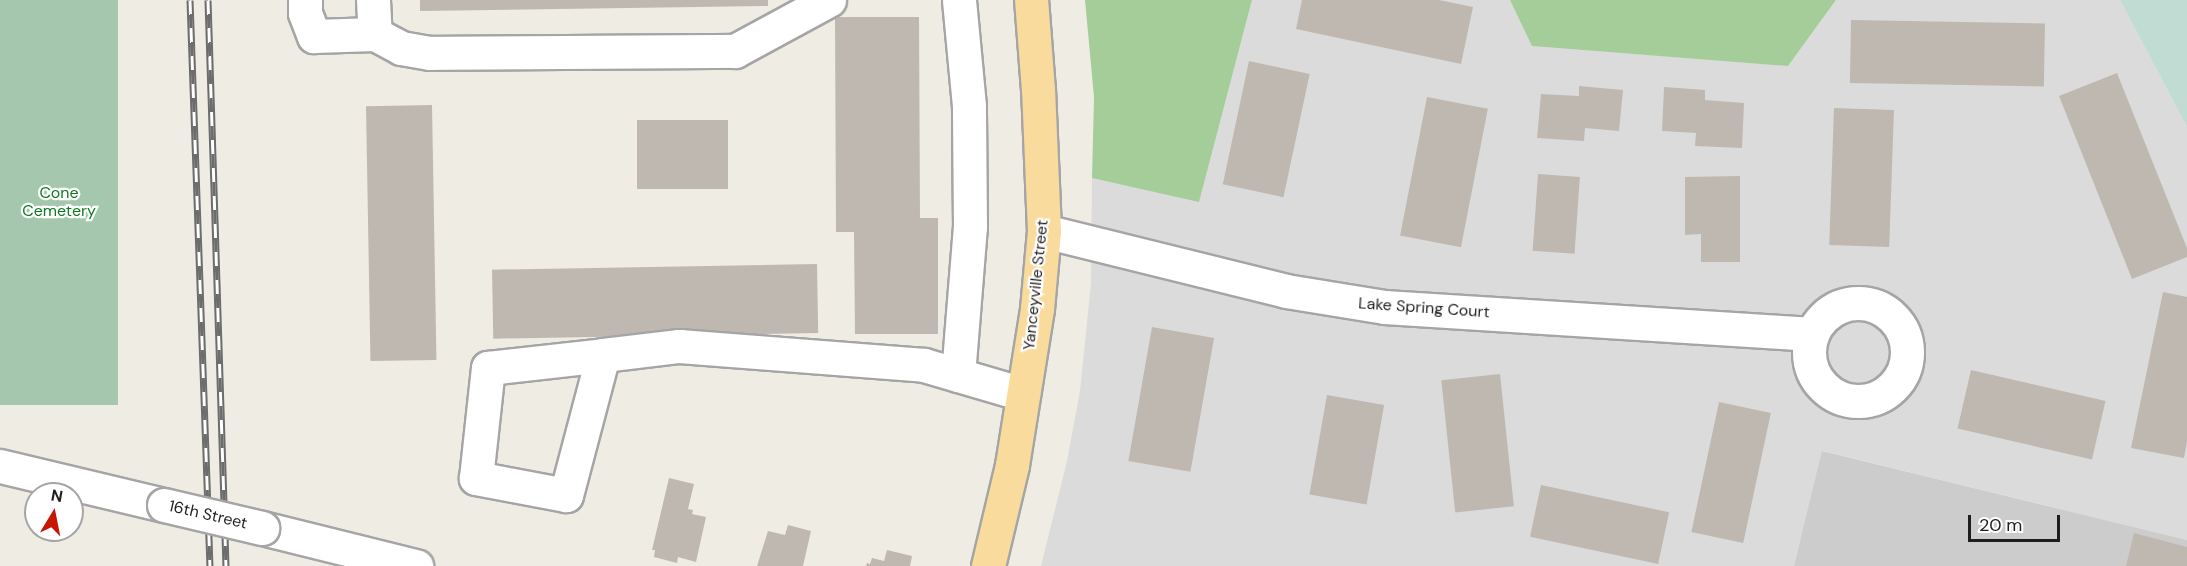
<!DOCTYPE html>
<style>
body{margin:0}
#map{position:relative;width:2187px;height:566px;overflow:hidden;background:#efece4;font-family:"DM Sans",sans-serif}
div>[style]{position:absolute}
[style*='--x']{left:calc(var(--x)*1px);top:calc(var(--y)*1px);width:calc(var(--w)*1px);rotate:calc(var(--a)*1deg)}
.residential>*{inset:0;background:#dcdbdb}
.religious>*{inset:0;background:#ccc}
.forest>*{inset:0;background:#a4cd99}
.wetland>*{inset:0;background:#c1dcd2}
.cemetery>*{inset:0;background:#a5c7ae;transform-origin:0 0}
.building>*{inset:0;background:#bfb8b0;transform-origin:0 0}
.roads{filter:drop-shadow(2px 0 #a5a5a5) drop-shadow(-2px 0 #a5a5a5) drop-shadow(0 2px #a5a5a5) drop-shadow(0 -2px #a5a5a5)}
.minor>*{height:33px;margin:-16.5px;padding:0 16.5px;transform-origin:16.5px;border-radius:16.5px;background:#fff}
.minor>.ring{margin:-16.5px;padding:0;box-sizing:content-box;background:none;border:33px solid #fff;border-radius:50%}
.major>*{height:33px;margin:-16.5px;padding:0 16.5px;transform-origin:16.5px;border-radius:16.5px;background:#fadb9e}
.rail>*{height:7px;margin-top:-3.5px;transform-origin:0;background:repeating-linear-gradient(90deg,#fff 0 14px,#6c6c6c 0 28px);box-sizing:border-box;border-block:2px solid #6c6c6c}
.bridges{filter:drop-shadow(2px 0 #a5a5a5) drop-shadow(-2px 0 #a5a5a5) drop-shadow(0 2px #a5a5a5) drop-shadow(0 -2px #a5a5a5)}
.minor-bridge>*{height:33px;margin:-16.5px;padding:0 16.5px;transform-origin:16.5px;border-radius:16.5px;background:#fff}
span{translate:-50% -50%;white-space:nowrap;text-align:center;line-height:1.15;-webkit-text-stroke:4.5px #fff;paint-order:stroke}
.park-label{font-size:16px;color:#0e7a21}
.street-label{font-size:16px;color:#1e1e1e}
.north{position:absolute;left:24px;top:482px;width:60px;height:60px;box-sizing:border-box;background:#fff;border:2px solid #a5a5a5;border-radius:50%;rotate:10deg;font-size:16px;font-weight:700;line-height:24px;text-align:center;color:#1e1e1e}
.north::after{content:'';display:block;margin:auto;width:21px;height:27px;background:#c71704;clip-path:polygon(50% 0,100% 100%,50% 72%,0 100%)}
.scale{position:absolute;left:1968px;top:515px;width:92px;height:27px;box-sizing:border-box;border:3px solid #1e1e1e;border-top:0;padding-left:8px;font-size:18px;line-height:21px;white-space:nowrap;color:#1e1e1e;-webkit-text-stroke:4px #fff;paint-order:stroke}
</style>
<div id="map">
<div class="residential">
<i style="clip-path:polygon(1252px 0,1510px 0,1533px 46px,1788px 66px,1836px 0,2120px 0,2187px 127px,2187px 540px,1823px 451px,1794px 566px,1041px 566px,1067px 461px,1080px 391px,1091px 283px,1092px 178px,1199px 201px)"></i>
</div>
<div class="religious">
<i style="clip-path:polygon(1822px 451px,2187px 540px,2187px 566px,1794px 566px)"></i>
</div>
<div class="forest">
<i style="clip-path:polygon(1085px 0,1252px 0,1199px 202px,1092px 178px,1094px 97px)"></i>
<i style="clip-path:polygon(1510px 0,1836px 0,1788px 66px,1532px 46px)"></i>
</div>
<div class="wetland">
<i style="clip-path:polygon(2120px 0,2187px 0,2187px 127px)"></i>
</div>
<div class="cemetery">
<i style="left:0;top:0;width:118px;height:405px"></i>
</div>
<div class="building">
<i style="clip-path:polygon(420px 0,768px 0,768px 6px,420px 11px)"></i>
<i style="clip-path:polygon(1302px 0,1439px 0,1473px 7px,1461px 64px,1296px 29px)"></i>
<i style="clip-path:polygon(835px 17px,919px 17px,920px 218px,938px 218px,938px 334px,855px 334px,854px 232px,836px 232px)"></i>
<i style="left:1851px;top:20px;width:194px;height:63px;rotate:1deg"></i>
<i style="left:1249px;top:61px;width:62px;height:126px;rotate:12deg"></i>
<i style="clip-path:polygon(2117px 73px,2187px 248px,2187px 257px,2132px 279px,2059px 96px)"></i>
<i style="clip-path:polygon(1579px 86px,1623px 90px,1619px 131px,1585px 128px,1584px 141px,1537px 138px,1541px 94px,1579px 96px)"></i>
<i style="clip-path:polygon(1664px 87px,1705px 90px,1705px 100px,1744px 103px,1742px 148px,1695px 146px,1696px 133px,1662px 131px)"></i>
<i style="left:1427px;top:97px;width:62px;height:141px;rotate:11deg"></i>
<i style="left:432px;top:105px;width:255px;height:66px;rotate:89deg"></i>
<i style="left:1834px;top:108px;width:60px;height:137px;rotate:2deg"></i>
<i style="left:637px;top:120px;width:91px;height:69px"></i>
<i style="left:1538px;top:174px;width:42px;height:77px;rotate:4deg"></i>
<i style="clip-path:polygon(1740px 176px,1740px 262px,1701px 262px,1701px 234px,1685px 235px,1685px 177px)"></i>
<i style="left:817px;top:264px;width:69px;height:325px;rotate:89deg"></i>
<i style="clip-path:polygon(2163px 292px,2187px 297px,2187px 441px,2184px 458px,2131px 448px)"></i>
<i style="left:1152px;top:327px;width:63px;height:136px;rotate:10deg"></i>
<i style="left:1971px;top:370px;width:138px;height:60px;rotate:13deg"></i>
<i style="left:1500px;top:374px;width:133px;height:59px;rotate:84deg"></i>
<i style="left:1327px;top:395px;width:58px;height:101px;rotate:10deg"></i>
<i style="left:1719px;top:402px;width:53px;height:133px;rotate:12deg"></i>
<i style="clip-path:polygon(669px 478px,694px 484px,688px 509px,693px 510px,692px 514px,706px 517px,696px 562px,678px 557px,677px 563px,654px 557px,655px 550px,652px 550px)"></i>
<i style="left:1541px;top:485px;width:131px;height:53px;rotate:12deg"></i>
<i style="clip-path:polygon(788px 525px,811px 531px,803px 566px,757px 566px,768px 531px,785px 535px)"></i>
<i style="clip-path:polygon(2134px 533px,2187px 547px,2187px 566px,2126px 566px)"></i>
<i style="clip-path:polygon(887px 550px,912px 556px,910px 566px,866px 566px,867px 563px,870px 564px,872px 558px,884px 561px)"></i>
</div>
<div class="roads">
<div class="minor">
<i style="--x:305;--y:0;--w:13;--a:90"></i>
<i style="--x:305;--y:13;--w:25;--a:69"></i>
<i style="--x:314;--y:36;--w:61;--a:-1.9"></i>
<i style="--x:373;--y:0;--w:34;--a:87"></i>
<i style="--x:375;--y:34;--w:30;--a:28"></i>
<i style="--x:401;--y:48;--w:29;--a:10"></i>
<i style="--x:430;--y:53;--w:305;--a:-0.4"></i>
<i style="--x:735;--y:51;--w:107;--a:-28.5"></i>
<i style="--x:1044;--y:231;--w:249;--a:13.9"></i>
<i style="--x:1286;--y:291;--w:100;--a:9.2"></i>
<i style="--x:1385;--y:307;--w:428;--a:3.6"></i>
<i class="ring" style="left:1809px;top:303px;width:65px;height:65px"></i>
<i style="--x:603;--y:355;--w:145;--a:104.8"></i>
<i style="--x:566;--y:495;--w:92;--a:-169.3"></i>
<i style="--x:476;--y:478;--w:111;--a:-83.8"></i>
<i style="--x:488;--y:368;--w:116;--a:-6.4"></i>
<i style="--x:603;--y:355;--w:77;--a:-6.8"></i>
<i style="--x:679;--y:346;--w:246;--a:4.4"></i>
<i style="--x:924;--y:365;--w:103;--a:16.3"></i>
<i style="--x:958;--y:375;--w:148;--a:-85.4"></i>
<i style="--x:970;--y:227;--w:121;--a:-90.5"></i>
<i style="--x:969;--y:106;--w:106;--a:-95.4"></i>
<i style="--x:0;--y:466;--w:169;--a:13.4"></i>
<i style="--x:262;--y:528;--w:159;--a:13.9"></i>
</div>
<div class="major">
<i style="--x:988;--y:566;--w:104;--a:-76.6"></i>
<i style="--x:1012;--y:465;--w:158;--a:-80.9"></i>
<i style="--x:1037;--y:309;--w:78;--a:-84.9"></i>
<i style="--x:1044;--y:231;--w:141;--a:-92.4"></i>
<i style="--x:1038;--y:90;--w:90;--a:-94.4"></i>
</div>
</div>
<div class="rail">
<i style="--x:190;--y:0;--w:566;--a:87.98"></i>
<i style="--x:208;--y:0;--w:566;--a:88.18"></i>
</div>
<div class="bridges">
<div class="minor-bridge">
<i style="--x:164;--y:505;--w:101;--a:13.2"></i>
</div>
</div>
<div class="park-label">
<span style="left:59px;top:202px">Cone<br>Cemetery</span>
</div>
<div class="street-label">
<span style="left:1036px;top:285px;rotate:-84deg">Yanceyville Street</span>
<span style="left:1424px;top:308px;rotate:4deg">Lake Spring Court</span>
<span style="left:208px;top:515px;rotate:13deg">16th Street</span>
</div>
<div class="north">N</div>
<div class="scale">20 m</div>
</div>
